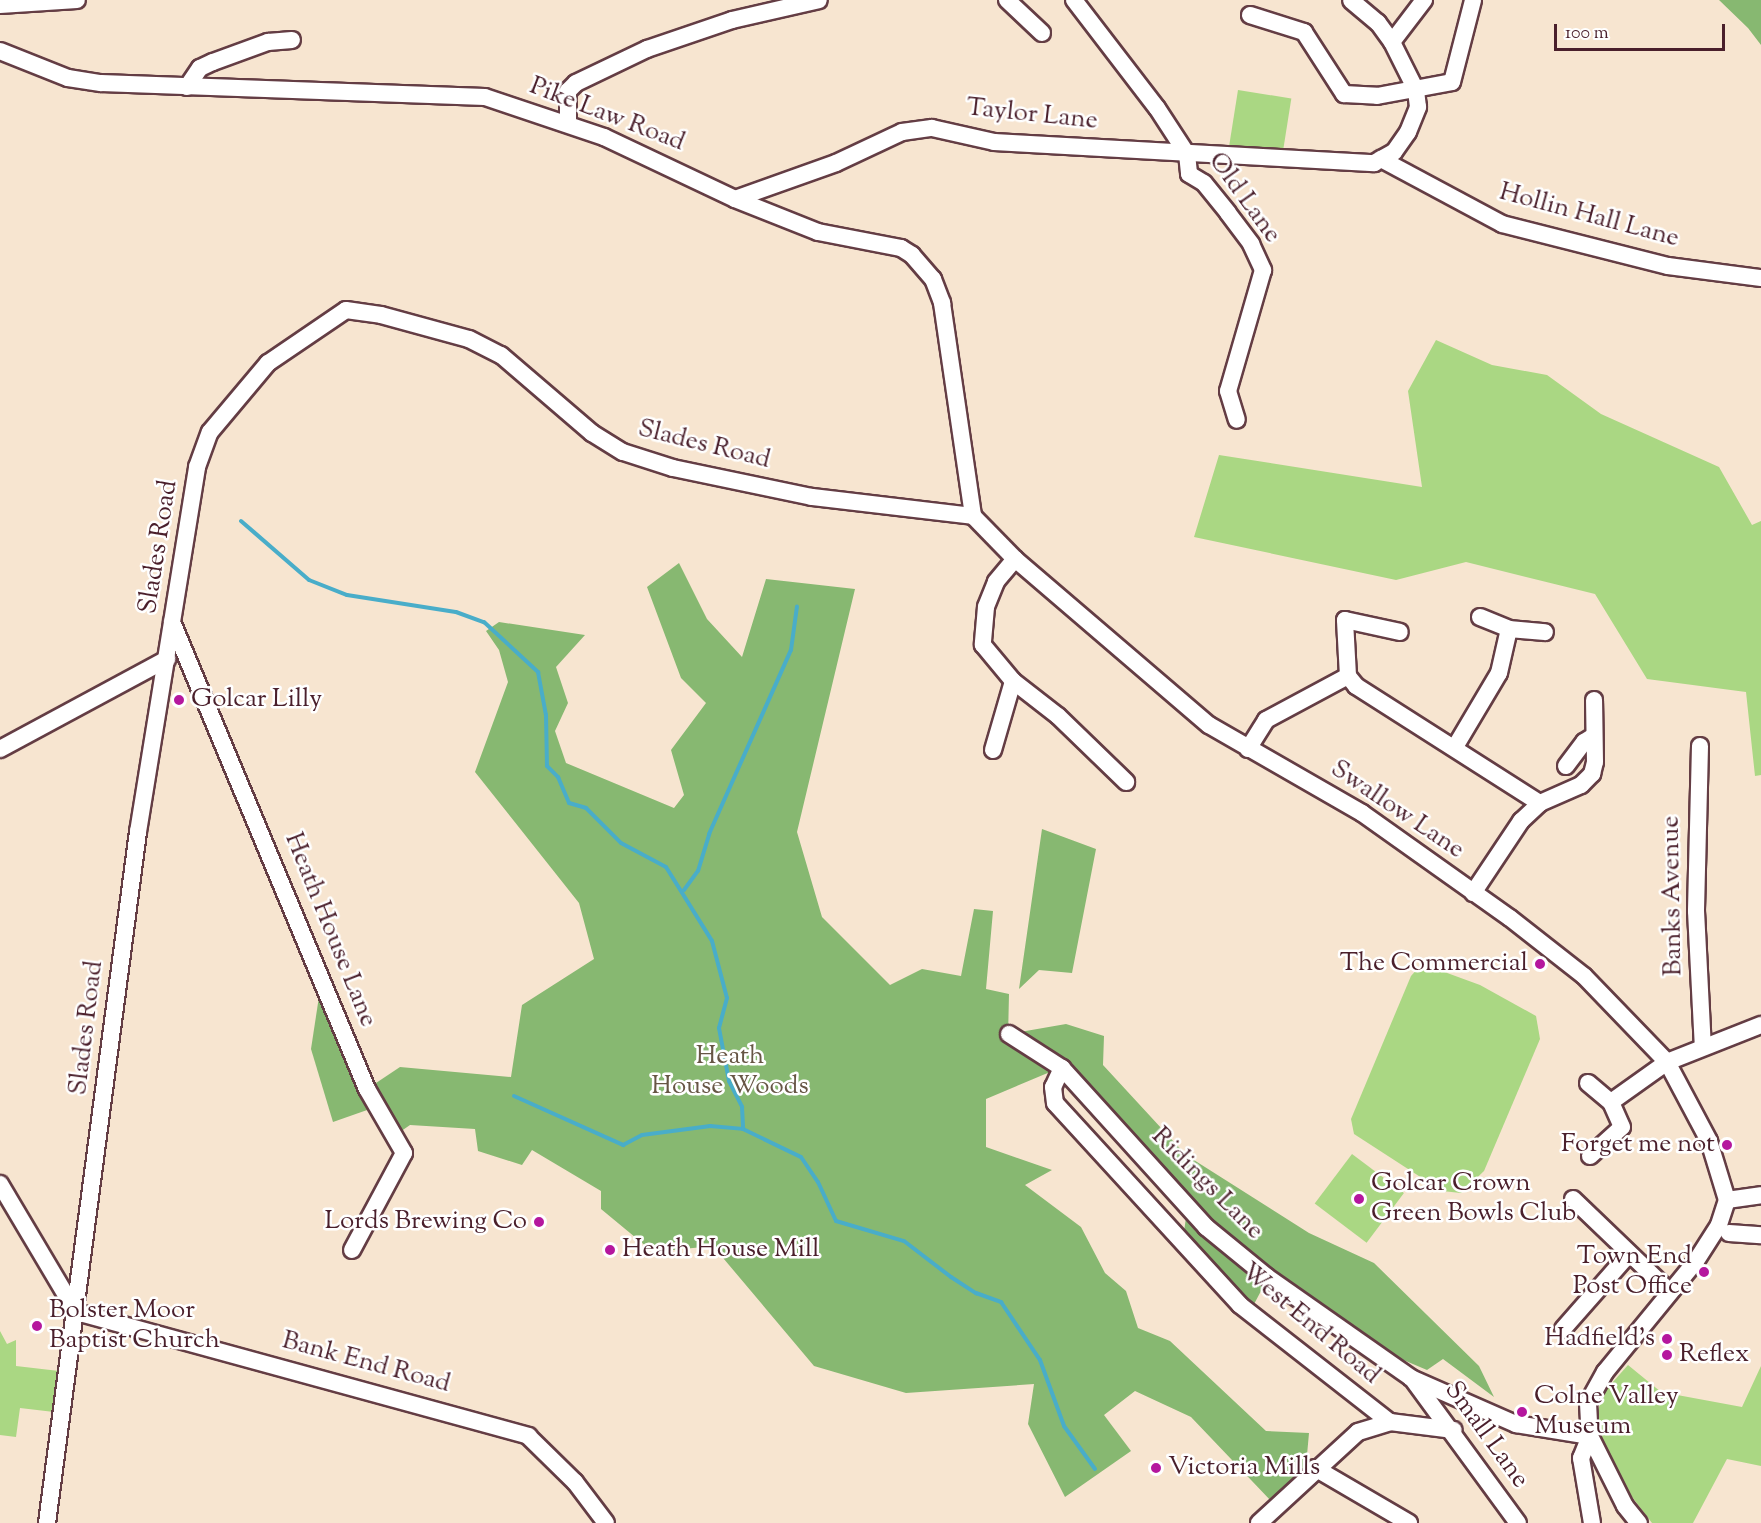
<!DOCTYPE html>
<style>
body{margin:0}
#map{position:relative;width:1761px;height:1523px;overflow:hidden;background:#f7e5d0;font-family:"Sorts Mill Goudy",serif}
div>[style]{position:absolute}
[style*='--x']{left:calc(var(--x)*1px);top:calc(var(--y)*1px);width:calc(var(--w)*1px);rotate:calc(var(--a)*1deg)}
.green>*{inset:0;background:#aad783;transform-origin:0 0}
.forest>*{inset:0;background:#87b871}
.stream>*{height:4px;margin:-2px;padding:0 2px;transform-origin:2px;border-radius:2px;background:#49adc9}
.roads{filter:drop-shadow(2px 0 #643d44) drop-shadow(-2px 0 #643d44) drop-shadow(0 2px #643d44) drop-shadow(0 -2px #643d44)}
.minor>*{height:16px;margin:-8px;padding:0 8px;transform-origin:8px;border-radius:8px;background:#fff}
.dots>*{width:16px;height:16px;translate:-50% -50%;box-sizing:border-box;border:3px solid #fff;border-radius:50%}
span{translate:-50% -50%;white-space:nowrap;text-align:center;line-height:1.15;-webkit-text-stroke:5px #fff;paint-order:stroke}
.street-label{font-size:26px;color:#4a1f2b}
.poi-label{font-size:26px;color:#4a1f2b}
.left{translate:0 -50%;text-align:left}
.right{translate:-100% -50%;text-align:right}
.park-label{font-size:26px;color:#675645}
.scale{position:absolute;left:1554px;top:24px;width:171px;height:27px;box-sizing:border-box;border:3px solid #4a1f2b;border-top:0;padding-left:8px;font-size:18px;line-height:21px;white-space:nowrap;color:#4a1f2b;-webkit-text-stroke:4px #fff;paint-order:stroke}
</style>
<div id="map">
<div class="green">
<i style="left:1238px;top:90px;width:54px;height:61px;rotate:9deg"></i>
<i style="clip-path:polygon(1436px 340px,1492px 365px,1547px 375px,1601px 414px,1719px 467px,1752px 525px,1761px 521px,1761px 775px,1755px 776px,1746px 692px,1647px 679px,1595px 594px,1466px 562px,1396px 580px,1194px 537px,1219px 455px,1422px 487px,1408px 391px)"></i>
<i style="clip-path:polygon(1428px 966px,1480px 985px,1536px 1016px,1540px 1039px,1484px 1171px,1461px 1193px,1442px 1191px,1354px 1134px,1351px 1119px,1411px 976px,1419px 967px)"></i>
<i style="left:1352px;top:1154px;width:65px;height:62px;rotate:37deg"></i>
<i style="clip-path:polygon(0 1331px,7px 1344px,16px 1340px,16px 1366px,59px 1371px,54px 1412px,20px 1408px,16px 1437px,0 1435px)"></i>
<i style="clip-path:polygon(1628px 1365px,1661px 1392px,1742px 1407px,1761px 1366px,1761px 1466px,1727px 1459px,1693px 1523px,1652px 1523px,1629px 1493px,1604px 1448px,1597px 1426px,1598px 1410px,1604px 1392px)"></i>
</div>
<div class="forest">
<i style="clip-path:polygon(1719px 0,1761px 0,1761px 45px,1748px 28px)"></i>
<i style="clip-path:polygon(679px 563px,707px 619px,742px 657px,766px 579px,855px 589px,797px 832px,822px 917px,890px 985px,922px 969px,961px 976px,974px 909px,993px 911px,986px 989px,1009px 994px,1008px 1039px,1050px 1072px,986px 1099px,986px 1147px,1052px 1170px,1025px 1185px,1081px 1227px,1105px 1273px,1126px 1291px,1138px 1328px,1170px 1341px,1266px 1431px,1309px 1433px,1306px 1466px,1272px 1502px,1191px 1417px,1135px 1391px,1104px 1415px,1131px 1451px,1065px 1497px,1028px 1424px,1034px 1384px,906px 1393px,814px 1366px,713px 1246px,653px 1252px,601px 1209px,601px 1191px,532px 1150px,522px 1165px,478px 1151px,475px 1129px,410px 1125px,397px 1134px,367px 1089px,400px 1067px,511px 1077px,522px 1005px,594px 959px,579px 903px,475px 772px,508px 682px,499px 650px,486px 631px,499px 622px,585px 635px,556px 667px,568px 703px,555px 731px,566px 763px,674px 808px,684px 795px,671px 750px,706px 703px,681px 678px,647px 587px)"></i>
<i style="clip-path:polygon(1042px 829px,1096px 849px,1072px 973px,1039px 970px,1019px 989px)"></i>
<i style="clip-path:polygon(320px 990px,370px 1109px,333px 1122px,311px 1049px)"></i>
<i style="clip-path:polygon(1066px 1024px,1104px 1036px,1103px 1065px,1186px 1155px,1309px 1233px,1374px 1263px,1479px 1366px,1494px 1397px,1443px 1359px,1427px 1370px,1394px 1356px,1271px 1272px,1252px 1308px,1184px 1232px,1188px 1203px,1104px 1099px,1052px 1052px,1020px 1032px)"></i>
</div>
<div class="stream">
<i style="--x:241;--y:521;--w:90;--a:40.9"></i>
<i style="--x:309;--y:580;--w:41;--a:21.5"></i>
<i style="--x:347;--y:595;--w:110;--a:8.9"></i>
<i style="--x:456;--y:612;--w:30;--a:20"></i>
<i style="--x:484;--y:622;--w:74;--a:42.8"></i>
<i style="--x:538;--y:672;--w:44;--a:79.5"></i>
<i style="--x:546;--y:715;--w:51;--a:88.9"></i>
<i style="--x:547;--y:766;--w:16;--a:45"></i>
<i style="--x:558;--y:777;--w:28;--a:67"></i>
<i style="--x:569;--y:803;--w:18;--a:16"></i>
<i style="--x:586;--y:808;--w:49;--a:45"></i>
<i style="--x:621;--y:843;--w:51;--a:28.1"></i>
<i style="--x:666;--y:867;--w:87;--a:58.1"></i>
<i style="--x:712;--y:941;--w:59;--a:75.3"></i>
<i style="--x:727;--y:998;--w:31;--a:105"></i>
<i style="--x:719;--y:1028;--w:54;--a:79.3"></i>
<i style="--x:729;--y:1081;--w:29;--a:63"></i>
<i style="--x:742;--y:1107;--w:22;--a:87"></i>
<i style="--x:743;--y:1129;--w:64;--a:25.8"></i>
<i style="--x:801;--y:1157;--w:30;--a:56"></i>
<i style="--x:818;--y:1182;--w:43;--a:65.2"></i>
<i style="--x:836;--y:1221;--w:71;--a:16.4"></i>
<i style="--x:904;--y:1241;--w:59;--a:37.5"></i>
<i style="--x:951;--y:1277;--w:30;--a:33"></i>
<i style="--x:976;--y:1293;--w:27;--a:20"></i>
<i style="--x:1001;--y:1302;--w:70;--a:56.1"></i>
<i style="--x:1040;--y:1360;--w:70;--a:70"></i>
<i style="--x:1064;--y:1426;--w:53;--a:54.2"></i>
<i style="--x:684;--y:890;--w:24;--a:-54"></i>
<i style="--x:698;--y:871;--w:39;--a:-73"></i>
<i style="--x:709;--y:834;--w:201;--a:-66"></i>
<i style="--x:791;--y:650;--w:44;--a:-82.2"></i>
<i style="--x:514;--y:1096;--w:120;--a:24.2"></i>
<i style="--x:623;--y:1145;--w:21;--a:-28"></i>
<i style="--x:642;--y:1135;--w:69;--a:-7.5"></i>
<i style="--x:710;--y:1126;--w:33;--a:5"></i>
</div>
<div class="roads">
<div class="minor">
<i style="--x:1007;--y:0;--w:48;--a:43.3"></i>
<i style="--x:1074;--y:0;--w:136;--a:52.5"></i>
<i style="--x:1157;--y:108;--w:55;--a:56.9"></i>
<i style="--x:1187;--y:154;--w:20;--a:84"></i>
<i style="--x:1189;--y:174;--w:17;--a:31"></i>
<i style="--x:1204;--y:183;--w:38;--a:51"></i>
<i style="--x:1228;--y:213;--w:39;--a:53"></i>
<i style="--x:1251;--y:244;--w:29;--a:65"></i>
<i style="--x:1263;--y:270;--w:126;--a:106.1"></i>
<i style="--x:1228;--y:391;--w:30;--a:73"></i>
<i style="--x:0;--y:5;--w:77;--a:-3.7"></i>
<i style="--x:1250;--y:15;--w:57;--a:17.5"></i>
<i style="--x:1304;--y:32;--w:74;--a:57.2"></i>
<i style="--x:1344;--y:94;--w:33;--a:3"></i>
<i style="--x:1377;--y:96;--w:76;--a:-10.6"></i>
<i style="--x:1452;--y:82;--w:85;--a:-75.6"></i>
<i style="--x:1392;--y:42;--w:53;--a:-52.7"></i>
<i style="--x:0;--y:51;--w:73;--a:21.7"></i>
<i style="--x:68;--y:78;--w:33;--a:9"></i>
<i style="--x:101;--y:83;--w:384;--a:2.1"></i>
<i style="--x:485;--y:97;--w:126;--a:18.6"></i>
<i style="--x:604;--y:137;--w:145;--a:25.3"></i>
<i style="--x:735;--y:199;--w:89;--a:21.7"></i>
<i style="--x:818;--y:232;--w:85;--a:10.9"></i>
<i style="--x:901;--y:248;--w:13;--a:32"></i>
<i style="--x:912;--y:255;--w:32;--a:49"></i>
<i style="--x:933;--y:279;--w:26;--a:69"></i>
<i style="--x:942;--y:303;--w:215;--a:81.7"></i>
<i style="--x:187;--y:87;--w:23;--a:-56"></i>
<i style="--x:200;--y:68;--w:14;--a:-25"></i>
<i style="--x:213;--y:62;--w:59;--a:-20"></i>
<i style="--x:268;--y:42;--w:24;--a:-5"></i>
<i style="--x:568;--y:123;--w:32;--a:-90"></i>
<i style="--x:568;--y:91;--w:11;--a:-45"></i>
<i style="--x:576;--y:83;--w:79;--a:-25.6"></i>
<i style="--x:647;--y:49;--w:90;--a:-18.8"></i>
<i style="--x:732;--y:20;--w:89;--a:-12.9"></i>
<i style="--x:1381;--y:159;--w:137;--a:28.2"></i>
<i style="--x:1502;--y:224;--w:171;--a:14.2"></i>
<i style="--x:1668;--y:266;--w:94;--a:7.4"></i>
<i style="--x:735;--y:199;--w:107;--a:-19.6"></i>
<i style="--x:836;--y:163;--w:73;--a:-25.2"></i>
<i style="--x:902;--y:132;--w:30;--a:-8"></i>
<i style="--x:932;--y:128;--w:64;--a:12.7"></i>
<i style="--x:994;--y:142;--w:381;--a:3.2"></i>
<i style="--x:1374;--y:163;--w:23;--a:-29"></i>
<i style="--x:1394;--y:152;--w:24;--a:-55"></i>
<i style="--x:1408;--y:132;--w:27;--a:-68"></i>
<i style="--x:1418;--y:107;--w:17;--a:-97"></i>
<i style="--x:1416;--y:90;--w:54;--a:-116.6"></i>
<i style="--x:1392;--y:42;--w:24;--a:-126"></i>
<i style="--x:1378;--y:23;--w:35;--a:-140"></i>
<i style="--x:973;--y:516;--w:60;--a:45.7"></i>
<i style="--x:1015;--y:559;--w:255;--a:40.6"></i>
<i style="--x:1209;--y:725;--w:177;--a:29.9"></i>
<i style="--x:1362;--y:813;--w:181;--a:35.4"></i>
<i style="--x:1510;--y:918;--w:94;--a:38.1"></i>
<i style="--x:1584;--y:976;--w:120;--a:46"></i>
<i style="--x:1667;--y:1062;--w:89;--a:62"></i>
<i style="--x:1709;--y:1141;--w:62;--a:73"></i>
<i style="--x:1727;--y:1200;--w:26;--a:108"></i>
<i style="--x:1719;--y:1225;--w:43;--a:122.6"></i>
<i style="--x:1696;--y:1261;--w:144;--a:129.3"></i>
<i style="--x:1605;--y:1372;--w:35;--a:119"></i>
<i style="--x:1588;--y:1403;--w:33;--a:87"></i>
<i style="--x:1590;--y:1436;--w:78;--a:63.4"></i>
<i style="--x:1625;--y:1506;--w:22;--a:51"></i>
<i style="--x:1015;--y:559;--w:30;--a:130"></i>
<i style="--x:996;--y:582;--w:27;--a:112"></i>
<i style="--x:986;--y:607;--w:38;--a:95"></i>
<i style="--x:983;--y:645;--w:47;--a:50.2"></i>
<i style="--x:1013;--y:681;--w:57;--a:37.9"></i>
<i style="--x:1058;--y:716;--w:95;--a:44.1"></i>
<i style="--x:1480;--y:617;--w:31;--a:22"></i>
<i style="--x:172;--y:622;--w:506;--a:67.34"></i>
<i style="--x:367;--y:1089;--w:74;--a:60"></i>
<i style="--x:404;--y:1153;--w:110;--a:118.2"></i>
<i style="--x:1348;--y:676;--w:13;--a:51"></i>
<i style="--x:1356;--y:686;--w:218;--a:32.5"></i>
<i style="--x:1540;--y:803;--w:45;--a:-23.7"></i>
<i style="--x:1581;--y:785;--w:16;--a:-45"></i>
<i style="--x:1592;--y:774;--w:12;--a:-76"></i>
<i style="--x:1595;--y:762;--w:62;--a:-90.9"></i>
<i style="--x:1700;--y:746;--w:165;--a:91.4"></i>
<i style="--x:1696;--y:911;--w:136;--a:87.1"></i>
<i style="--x:1455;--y:747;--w:86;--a:-59.3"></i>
<i style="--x:1499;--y:673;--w:45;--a:-77.2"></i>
<i style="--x:1509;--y:629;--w:36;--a:5"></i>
<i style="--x:0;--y:749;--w:190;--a:-28.3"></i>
<i style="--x:1248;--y:749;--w:34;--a:-58"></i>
<i style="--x:1266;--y:720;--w:93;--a:-28.2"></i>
<i style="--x:1348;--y:676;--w:56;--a:-93.1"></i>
<i style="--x:1345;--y:620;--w:56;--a:12.3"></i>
<i style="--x:993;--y:750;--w:72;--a:-73.8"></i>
<i style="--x:1566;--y:766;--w:30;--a:-53"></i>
<i style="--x:1584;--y:742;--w:9;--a:-32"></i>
<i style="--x:1473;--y:893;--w:87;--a:-56.3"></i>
<i style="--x:1521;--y:821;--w:26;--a:-43"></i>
<i style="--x:1009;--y:1034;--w:63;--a:32.7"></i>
<i style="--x:1062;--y:1068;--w:215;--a:47.8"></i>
<i style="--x:1206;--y:1227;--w:79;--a:39.3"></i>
<i style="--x:1267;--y:1277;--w:176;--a:35"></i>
<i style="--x:1411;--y:1378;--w:115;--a:23.7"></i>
<i style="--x:1516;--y:1424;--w:75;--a:9.2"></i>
<i style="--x:1062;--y:1068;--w:21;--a:115"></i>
<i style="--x:1053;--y:1087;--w:16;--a:83"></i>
<i style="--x:1055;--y:1103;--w:274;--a:47.5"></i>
<i style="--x:1240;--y:1305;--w:190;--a:38"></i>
<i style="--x:1588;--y:1083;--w:30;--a:40"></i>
<i style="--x:1611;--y:1102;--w:69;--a:-35.5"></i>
<i style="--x:1667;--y:1062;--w:101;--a:-21.5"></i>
<i style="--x:1590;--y:1156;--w:43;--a:-42.2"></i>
<i style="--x:1622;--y:1127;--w:27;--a:-114"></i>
<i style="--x:0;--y:1184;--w:149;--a:59.3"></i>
<i style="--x:1573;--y:1199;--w:134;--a:43.8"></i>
<i style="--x:1727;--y:1200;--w:34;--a:-8"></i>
<i style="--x:1729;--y:1233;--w:32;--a:4"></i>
<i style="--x:76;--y:1312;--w:469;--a:15.3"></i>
<i style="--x:528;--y:1436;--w:66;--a:44.4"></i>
<i style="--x:575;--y:1482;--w:51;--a:52.9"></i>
<i style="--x:1563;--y:1329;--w:100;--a:-48.7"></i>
<i style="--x:1414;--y:1381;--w:176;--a:53.8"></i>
<i style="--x:1590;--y:1436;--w:24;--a:112"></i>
<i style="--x:1581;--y:1458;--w:66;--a:80.4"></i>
<i style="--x:1315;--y:1468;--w:109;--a:30.3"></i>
<i style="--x:47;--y:1523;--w:697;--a:-82.5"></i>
<i style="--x:138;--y:832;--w:370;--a:-80.8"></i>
<i style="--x:197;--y:467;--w:37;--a:-70"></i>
<i style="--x:210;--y:432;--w:90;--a:-50"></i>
<i style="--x:268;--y:363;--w:94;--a:-34.2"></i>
<i style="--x:346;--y:310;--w:35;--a:8"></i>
<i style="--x:381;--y:315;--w:91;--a:15.3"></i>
<i style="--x:469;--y:339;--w:36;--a:27"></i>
<i style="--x:501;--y:355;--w:120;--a:40.6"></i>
<i style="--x:592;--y:433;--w:36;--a:32"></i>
<i style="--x:623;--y:452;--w:52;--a:17.7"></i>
<i style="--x:673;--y:468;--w:142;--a:11.8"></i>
<i style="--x:812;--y:497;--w:162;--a:6.7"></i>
<i style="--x:1259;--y:1523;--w:134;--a:-42.6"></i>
<i style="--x:1358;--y:1432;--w:34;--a:-17"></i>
<i style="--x:1390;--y:1422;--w:64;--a:7.2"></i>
</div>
</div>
<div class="dots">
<i style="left:179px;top:700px;background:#b5179e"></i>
<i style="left:1540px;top:964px;background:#b5179e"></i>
<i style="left:1727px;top:1145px;background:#b5179e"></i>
<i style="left:1359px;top:1199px;background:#b5179e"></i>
<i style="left:539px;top:1222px;background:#b5179e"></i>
<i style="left:610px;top:1250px;background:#b5179e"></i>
<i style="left:1704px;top:1272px;background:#b5179e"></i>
<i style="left:37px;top:1326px;background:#b5179e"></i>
<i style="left:1667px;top:1339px;background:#b5179e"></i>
<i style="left:1667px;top:1355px;background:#b5179e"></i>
<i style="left:1522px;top:1412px;background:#b5179e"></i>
<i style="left:1156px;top:1468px;background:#b5179e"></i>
</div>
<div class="street-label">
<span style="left:607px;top:115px;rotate:21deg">Pike Law Road</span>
<span style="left:1032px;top:115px;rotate:6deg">Taylor Lane</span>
<span style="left:1244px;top:198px;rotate:54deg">Old Lane</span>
<span style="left:1589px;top:216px;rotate:15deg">Hollin Hall Lane</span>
<span style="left:704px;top:445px;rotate:14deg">Slades Road</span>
<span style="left:159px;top:547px;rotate:-81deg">Slades Road</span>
<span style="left:1397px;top:810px;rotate:34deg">Swallow Lane</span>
<span style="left:1673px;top:896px;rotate:-91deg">Banks Avenue</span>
<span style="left:330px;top:930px;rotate:68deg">Heath House Lane</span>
<span style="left:87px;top:1028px;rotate:-83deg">Slades Road</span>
<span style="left:1207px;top:1184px;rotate:45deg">Ridings Lane</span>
<span style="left:1310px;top:1324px;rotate:40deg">West End Road</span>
<span style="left:366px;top:1363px;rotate:15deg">Bank End Road</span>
<span style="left:1486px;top:1435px;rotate:54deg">Small Lane</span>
</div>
<div class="poi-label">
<span class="left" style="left:191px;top:700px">Golcar Lilly</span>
<span class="right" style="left:1528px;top:964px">The Commercial</span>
<span class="right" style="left:1715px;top:1145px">Forget me not</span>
<span class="left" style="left:1371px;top:1199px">Golcar Crown<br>Green Bowls Club</span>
<span class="right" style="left:527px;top:1222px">Lords Brewing Co</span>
<span class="left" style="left:622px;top:1250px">Heath House Mill</span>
<span class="right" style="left:1692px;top:1272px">Town End<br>Post Office</span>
<span class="left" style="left:49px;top:1326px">Bolster Moor<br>Baptist Church</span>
<span class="right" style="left:1655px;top:1339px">Hadfield's</span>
<span class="left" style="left:1679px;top:1355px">Reflex</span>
<span class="left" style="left:1534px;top:1412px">Colne Valley<br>Museum</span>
<span class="left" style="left:1168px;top:1468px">Victoria Mills</span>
</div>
<div class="park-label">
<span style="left:730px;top:1072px">Heath<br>House Woods</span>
</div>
<div class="scale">100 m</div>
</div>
